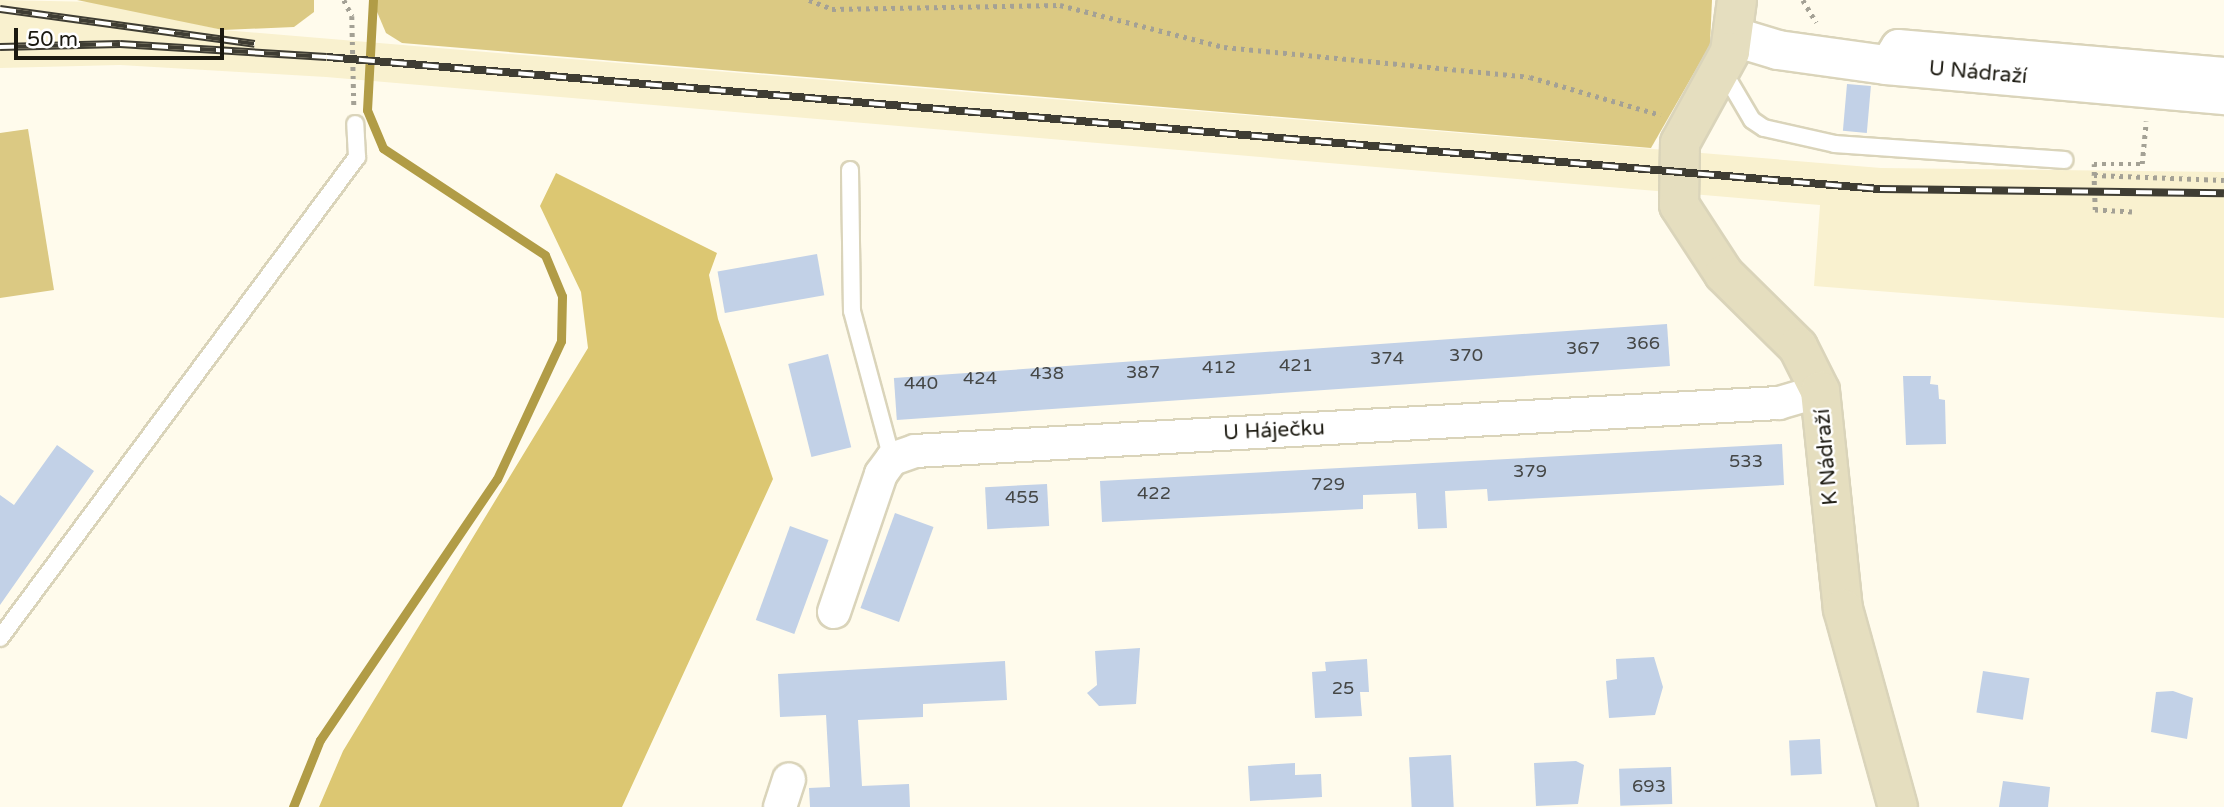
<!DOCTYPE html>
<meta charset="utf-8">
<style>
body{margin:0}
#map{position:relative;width:2224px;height:807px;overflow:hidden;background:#fffbec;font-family:"Varela Round",sans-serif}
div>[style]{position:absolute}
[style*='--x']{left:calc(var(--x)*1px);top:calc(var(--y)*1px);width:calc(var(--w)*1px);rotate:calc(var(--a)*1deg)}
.built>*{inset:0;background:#f9f1cf}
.green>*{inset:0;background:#dbc983}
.forest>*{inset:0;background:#dcc772}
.stream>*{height:9px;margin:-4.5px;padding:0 4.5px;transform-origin:4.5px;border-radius:4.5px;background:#b19c46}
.building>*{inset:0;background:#c2d1e7;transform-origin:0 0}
.path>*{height:4.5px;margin-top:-2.25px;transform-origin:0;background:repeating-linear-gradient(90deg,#a4a195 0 3.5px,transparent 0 8.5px)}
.roads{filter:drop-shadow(2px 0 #dad4ba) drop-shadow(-2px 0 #dad4ba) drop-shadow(0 2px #dad4ba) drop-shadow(0 -2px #dad4ba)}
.service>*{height:16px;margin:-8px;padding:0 8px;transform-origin:8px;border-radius:8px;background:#fff}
.minor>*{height:32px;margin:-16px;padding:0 16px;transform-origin:16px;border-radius:16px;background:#fff}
.tertiary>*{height:38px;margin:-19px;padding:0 19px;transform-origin:19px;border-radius:19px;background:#fff}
.secondary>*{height:38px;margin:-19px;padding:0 19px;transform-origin:19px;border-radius:19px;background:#e5debf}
.rail>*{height:8px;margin-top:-4px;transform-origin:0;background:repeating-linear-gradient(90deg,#fff 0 16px,#3f3d33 0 32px);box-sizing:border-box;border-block:2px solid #3f3d33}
span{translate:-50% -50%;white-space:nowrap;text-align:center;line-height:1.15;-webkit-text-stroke:5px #fff;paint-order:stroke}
.number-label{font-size:18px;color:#454746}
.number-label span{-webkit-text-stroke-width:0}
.street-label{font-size:21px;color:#1b1910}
.scale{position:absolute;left:14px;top:28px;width:210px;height:32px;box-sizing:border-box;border:4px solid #1b1910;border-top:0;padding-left:9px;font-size:21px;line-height:24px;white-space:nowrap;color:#1b1910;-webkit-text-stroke:5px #fff;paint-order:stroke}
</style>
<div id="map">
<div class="built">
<i style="clip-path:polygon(0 0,98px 2px,223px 30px,1881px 168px,2224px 172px,2224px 318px,1814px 286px,1820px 205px,326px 77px,120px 65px,0 68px)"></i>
</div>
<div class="green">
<i style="clip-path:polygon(77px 0,314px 0,314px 12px,294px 27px,223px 30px)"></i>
<i style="clip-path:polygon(372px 0,1712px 0,1710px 45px,1651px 148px,402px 43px,386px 33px)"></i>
<i style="clip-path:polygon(28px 129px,54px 290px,0 298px,0 133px)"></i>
</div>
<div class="forest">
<i style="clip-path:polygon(556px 173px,717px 253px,709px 275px,718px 319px,773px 479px,622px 807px,319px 807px,343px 751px,588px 348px,581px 292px,540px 206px)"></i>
</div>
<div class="stream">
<i style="--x:293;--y:807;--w:72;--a:-68.1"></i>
<i style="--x:320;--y:740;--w:315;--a:-55.9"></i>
<i style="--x:497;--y:479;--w:152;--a:-65.1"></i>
<i style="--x:561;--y:341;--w:45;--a:-88.7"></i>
<i style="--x:562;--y:296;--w:44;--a:-112.5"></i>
<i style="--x:545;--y:255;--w:194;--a:-146.6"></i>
<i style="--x:383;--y:148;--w:41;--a:-112.8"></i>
<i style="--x:367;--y:110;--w:110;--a:-86.9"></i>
</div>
<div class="building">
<i style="left:1847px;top:84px;width:24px;height:47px;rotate:5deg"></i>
<i style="left:817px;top:254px;width:42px;height:101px;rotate:80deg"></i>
<i style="left:1667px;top:324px;width:42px;height:775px;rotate:86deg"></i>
<i style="left:828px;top:354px;width:96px;height:41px;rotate:76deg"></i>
<i style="clip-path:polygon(1903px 376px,1931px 376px,1930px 384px,1938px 385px,1939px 399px,1945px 400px,1946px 444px,1906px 445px)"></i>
<i style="clip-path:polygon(1782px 444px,1784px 485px,1488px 501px,1487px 489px,1445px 491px,1447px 528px,1418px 529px,1416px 493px,1363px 495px,1363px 509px,1102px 522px,1100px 481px)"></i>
<i style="clip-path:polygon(57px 445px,94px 471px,0 605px,0 495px,14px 505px)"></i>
<i style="left:1047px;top:484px;width:42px;height:62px;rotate:87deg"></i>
<i style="left:895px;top:513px;width:41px;height:101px;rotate:20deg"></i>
<i style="left:790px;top:526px;width:41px;height:100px;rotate:20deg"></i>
<i style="clip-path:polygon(1140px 648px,1136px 704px,1099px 706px,1087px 693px,1097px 685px,1095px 651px)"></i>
<i style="clip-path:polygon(1654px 657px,1663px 687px,1655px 715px,1609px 718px,1606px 681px,1617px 679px,1616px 659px)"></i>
<i style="clip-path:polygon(1367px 659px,1369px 692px,1360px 692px,1362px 716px,1315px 718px,1312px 672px,1326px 671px,1325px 662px)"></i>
<i style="clip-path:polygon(1005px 661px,1007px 700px,923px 704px,923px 717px,858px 720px,862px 786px,909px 784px,910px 807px,810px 807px,809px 788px,830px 787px,826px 715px,780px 717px,778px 674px)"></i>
<i style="left:1983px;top:671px;width:47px;height:42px;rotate:9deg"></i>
<i style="clip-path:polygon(2173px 691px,2193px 698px,2187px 739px,2151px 732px,2156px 692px)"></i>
<i style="left:1820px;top:739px;width:35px;height:31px;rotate:87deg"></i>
<i style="left:1451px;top:755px;width:52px;height:42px;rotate:87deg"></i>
<i style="clip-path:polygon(1576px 761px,1584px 765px,1578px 804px,1536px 806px,1534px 763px)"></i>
<i style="clip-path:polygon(1295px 763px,1295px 775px,1321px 774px,1322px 797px,1250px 801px,1248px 766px)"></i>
<i style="left:1671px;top:767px;width:37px;height:52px;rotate:88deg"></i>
<i style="clip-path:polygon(2003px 781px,2050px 787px,2048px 807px,1999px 807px)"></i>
</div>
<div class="path">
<i style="--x:344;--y:0;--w:18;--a:63"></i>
<i style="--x:352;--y:16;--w:90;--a:88.7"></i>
<i style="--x:809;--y:0;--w:25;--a:21"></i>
<i style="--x:832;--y:9;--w:228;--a:-1"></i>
<i style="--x:1060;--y:5;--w:169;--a:14.4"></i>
<i style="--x:1224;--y:47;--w:307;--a:5.6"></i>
<i style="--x:1530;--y:77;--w:136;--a:16.2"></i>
<i style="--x:1803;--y:0;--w:26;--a:59"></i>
<i style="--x:2094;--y:175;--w:11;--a:-90"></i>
<i style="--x:2094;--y:164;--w:48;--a:0"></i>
<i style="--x:2142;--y:164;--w:43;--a:-84.7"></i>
<i style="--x:2132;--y:212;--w:37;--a:-177"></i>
<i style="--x:2095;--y:210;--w:35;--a:-92"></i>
<i style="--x:2094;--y:175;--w:130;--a:2.2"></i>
</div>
<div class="roads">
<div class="service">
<i style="--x:1722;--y:69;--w:59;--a:59.5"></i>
<i style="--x:1752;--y:120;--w:14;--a:34"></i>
<i style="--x:1764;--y:128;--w:73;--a:12.7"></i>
<i style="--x:1835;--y:144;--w:230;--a:4"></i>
<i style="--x:850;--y:170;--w:141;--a:89.2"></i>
<i style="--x:852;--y:311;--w:153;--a:74.9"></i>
<i style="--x:0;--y:638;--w:599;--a:-53.42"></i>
<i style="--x:357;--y:157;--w:33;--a:-93"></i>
</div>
<div class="minor">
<i style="--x:1886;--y:65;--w:22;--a:-58"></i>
<i style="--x:1898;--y:46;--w:327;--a:4.9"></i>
<i style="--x:834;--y:612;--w:146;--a:-71.2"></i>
<i style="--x:881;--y:474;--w:19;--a:-54"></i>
<i style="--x:892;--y:459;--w:24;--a:-19"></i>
<i style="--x:915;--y:451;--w:865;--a:-3.18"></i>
<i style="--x:1779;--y:403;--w:43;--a:-16.3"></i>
<i style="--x:780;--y:807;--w:29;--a:-72"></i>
</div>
<div class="tertiary">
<i style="--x:1735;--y:37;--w:45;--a:16.8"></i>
<i style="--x:1778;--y:50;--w:109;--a:7.9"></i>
<i style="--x:1886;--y:65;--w:339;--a:5.1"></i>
</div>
<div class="secondary">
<i style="--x:1737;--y:0;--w:52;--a:97.7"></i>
<i style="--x:1730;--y:52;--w:104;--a:118.8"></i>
<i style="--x:1680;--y:143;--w:62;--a:90.9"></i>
<i style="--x:1679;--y:205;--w:82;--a:56.9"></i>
<i style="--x:1724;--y:274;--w:104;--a:44.6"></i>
<i style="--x:1798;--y:347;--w:49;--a:63.4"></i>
<i style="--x:1820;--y:391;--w:219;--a:84"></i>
<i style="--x:1843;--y:609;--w:205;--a:74.5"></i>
</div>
</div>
<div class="rail">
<i style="--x:0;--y:9;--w:257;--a:7.8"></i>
<i style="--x:0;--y:47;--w:120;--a:-1.4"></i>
<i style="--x:120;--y:44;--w:207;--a:3.6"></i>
<i style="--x:327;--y:57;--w:1559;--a:4.86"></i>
<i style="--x:1880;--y:189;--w:344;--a:0.7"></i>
</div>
<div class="number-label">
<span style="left:1643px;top:343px">366</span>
<span style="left:1583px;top:348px">367</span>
<span style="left:1466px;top:355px">370</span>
<span style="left:1387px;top:358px">374</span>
<span style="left:1296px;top:365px">421</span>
<span style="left:1219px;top:367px">412</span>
<span style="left:1143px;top:372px">387</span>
<span style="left:1047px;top:373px">438</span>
<span style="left:980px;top:378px">424</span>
<span style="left:921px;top:383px">440</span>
<span style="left:1746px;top:461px">533</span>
<span style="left:1530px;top:471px">379</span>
<span style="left:1328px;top:484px">729</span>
<span style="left:1154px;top:493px">422</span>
<span style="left:1022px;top:497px">455</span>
<span style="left:1343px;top:688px">25</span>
<span style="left:1649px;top:786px">693</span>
</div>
<div class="street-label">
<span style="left:1978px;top:73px;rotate:5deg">U Nádraží</span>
<span style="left:1274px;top:431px;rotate:-3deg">U Háječku</span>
<span style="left:1827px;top:457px;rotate:-95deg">K Nádraží</span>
</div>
<div class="scale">50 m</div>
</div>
